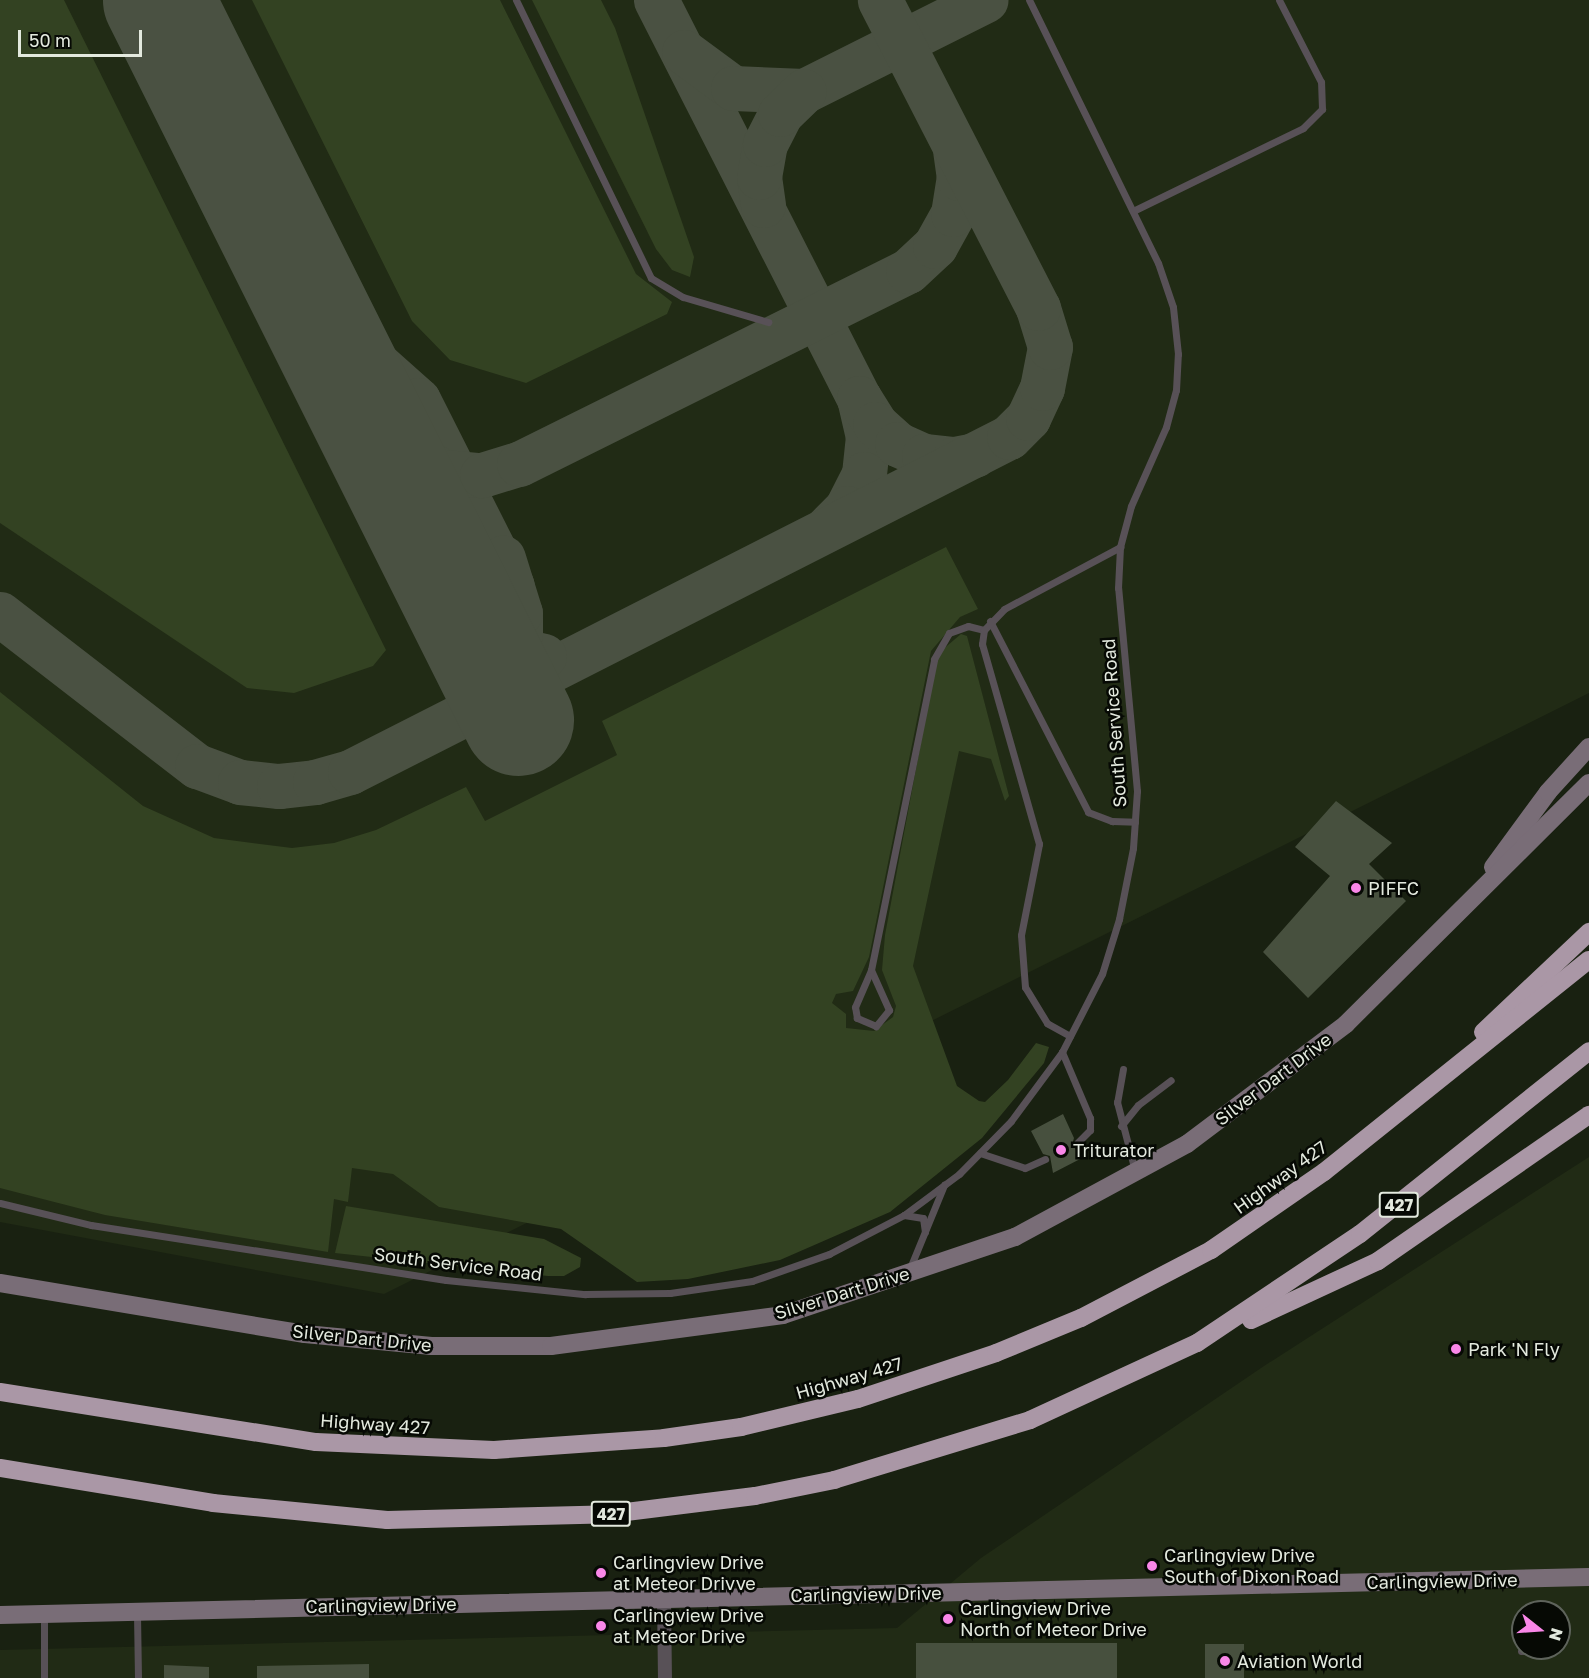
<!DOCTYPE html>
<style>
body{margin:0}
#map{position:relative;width:1589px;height:1678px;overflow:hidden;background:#192111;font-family:"Golos Text",sans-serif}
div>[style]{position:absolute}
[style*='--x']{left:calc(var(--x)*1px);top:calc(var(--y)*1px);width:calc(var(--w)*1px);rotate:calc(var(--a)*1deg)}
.built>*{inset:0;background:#212b15}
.green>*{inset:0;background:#334222}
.taxiway>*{height:45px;margin:-22.5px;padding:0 22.5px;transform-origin:22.5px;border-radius:22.5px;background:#4a5142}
.runway>*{height:111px;margin:-55.5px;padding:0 55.5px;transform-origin:55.5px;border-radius:55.5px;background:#4a5142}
.building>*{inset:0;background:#47503e;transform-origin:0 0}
.lane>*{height:7px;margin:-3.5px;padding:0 3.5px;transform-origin:3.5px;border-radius:3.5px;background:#585157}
.street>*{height:14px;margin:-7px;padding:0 7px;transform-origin:7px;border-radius:7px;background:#585157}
.secondary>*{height:18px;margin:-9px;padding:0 9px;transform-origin:9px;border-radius:9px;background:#796d77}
.highway>*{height:18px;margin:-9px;padding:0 9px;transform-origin:9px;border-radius:9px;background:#aa97a6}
.dots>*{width:16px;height:16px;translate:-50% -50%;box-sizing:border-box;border:3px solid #060904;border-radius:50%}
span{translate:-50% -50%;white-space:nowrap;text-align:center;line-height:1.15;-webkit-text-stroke:5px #060904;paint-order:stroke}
.shield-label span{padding:2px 4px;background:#060904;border:2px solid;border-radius:4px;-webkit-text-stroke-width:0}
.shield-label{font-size:16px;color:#e3e9de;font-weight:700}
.street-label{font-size:18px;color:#e3e9de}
.poi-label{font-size:18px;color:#e3e9de}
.left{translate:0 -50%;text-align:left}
.north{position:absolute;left:1511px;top:1600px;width:60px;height:60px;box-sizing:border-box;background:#060904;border:2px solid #5e635b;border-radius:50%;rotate:107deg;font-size:16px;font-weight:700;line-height:24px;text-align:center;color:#e3e9de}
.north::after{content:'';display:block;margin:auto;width:21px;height:27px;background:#f987e8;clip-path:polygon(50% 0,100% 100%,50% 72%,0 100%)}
.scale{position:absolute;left:18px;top:30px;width:124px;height:27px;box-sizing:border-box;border:3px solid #e3e9de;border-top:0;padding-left:8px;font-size:18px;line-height:21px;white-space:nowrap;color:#e3e9de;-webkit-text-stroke:4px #060904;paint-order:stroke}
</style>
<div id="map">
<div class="built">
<i style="clip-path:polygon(0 0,1589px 0,1589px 693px,384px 1294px,0 1222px)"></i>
<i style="clip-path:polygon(evenodd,1589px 1157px,1589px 1678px,0 1678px,0 1650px,897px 1628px,981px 1558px,1264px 1366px,1589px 1157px,1523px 1612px,1559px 1612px,1559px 1648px,1523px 1648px,1523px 1612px)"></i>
</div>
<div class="green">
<i style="clip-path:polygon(0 0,64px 0,386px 650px,373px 666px,294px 693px,247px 688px,0 523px)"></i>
<i style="clip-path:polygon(252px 0,500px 0,636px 274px,672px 302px,667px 314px,526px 383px,450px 360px,412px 321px)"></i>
<i style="clip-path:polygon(532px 0,601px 0,615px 28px,694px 257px,690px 277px,672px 270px,656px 249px)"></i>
<i style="clip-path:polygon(946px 547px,978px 609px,960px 617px,931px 651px,869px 957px,853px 991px,836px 994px,832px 1003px,846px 1014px,846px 1028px,874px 1031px,893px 1017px,896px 1006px,882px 970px,885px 935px,936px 662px,941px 651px,961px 634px,967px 636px,1009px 796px,1005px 801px,991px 759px,959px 751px,913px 966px,957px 1086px,979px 1101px,985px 1102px,1008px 1080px,1036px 1043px,1049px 1047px,1044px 1063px,982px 1138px,890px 1212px,780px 1260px,688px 1279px,637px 1282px,561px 1229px,439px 1207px,393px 1174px,352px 1168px,348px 1202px,334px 1199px,328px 1252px,105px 1215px,0 1188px,0 692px,143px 806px,214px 838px,292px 848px,334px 843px,376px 830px,466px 787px,485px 821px,617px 755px,602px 721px)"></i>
<i style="clip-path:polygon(346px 1206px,544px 1239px,581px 1258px,580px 1267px,564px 1276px,548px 1276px,335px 1253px)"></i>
</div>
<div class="taxiway">
<i style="--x:656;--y:0;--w:447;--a:63"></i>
<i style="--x:859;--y:398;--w:39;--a:77"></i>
<i style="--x:868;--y:436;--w:38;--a:96"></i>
<i style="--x:864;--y:474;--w:38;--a:117"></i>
<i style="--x:847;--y:508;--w:28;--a:135"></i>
<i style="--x:684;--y:52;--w:61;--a:36.3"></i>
<i style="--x:733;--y:88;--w:71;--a:2.4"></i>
<i style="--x:804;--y:91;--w:203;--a:-26.6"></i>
<i style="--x:763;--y:205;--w:28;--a:-98"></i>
<i style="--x:759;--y:177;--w:34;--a:-80"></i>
<i style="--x:765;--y:144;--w:34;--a:-63"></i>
<i style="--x:780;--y:114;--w:33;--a:-44"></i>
<i style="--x:308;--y:302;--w:147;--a:41.7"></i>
<i style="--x:418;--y:400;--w:208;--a:63.2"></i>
<i style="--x:859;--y:398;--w:31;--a:58"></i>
<i style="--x:875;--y:424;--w:30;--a:42"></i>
<i style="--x:897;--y:444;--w:30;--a:24"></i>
<i style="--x:924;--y:456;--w:30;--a:6"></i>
<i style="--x:954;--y:459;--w:21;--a:-11"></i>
<i style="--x:360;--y:407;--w:48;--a:50"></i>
<i style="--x:391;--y:444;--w:60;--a:27.8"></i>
<i style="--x:444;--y:472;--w:38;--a:5"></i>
<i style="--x:482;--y:475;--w:39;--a:-17"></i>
<i style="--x:519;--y:464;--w:434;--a:-26.4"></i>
<i style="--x:908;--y:271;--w:37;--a:-43"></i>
<i style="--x:935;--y:246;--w:37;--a:-61"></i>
<i style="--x:953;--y:214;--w:36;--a:-81"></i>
<i style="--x:959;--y:178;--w:27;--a:-98"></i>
<i style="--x:0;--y:614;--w:249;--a:37.7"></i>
<i style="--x:197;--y:766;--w:46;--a:20.4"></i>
<i style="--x:240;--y:782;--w:39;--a:6"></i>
<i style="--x:279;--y:786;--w:36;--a:-6"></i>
<i style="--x:315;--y:782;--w:36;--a:-16"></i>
<i style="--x:350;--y:772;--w:739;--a:-26.95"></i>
<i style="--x:1009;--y:437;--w:27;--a:-45"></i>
<i style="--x:1028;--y:418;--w:33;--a:-65"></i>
<i style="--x:1042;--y:388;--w:42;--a:-79"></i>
<i style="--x:1050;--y:347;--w:41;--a:-107.1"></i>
<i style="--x:1038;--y:308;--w:346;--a:-117.2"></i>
<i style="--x:467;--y:619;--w:46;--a:37.1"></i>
<i style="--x:504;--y:647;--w:41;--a:12.7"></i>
<i style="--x:479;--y:705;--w:45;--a:-49.5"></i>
<i style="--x:508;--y:671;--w:38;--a:-72"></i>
<i style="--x:520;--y:635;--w:22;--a:-90"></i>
<i style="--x:520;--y:613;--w:58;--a:-107.2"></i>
</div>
<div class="runway">
<i style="--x:158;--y:0;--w:805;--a:63.43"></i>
</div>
<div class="building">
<i style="clip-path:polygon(1336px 801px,1392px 843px,1369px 864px,1406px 901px,1308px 998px,1263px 952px,1330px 876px,1295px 847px)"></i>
<i style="clip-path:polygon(1063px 1114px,1074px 1138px,1072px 1145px,1084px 1157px,1053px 1173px,1050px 1156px,1043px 1154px,1031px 1131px)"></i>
<i style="left:1117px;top:1643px;width:35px;height:201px;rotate:90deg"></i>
<i style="left:1244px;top:1644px;width:34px;height:39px;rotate:90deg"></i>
<i style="clip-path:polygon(369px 1664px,369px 1678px,257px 1678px,257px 1666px)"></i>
<i style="clip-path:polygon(164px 1665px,209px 1667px,209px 1678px,164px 1678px)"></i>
</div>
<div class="lane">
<i style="--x:516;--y:0;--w:309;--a:64.1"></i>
<i style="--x:651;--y:278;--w:37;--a:31"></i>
<i style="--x:683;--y:297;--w:89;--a:16.4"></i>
<i style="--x:1135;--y:210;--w:187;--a:-26"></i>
<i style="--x:1303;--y:128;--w:27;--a:-45"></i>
<i style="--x:1322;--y:109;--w:27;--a:-92"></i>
<i style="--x:1321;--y:82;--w:92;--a:-117.1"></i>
<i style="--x:990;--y:621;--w:215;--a:62.8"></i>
<i style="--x:1088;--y:812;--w:26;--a:21"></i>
<i style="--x:1112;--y:821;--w:23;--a:2"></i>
<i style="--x:871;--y:970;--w:44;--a:65.8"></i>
<i style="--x:889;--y:1010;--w:21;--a:129"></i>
<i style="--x:876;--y:1026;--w:21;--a:-157"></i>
<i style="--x:857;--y:1018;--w:11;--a:-100"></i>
<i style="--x:855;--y:1007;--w:40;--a:-66.6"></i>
<i style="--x:871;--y:970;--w:317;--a:-78.5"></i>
<i style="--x:934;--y:659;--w:30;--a:-60"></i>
<i style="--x:949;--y:633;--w:20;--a:-20"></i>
<i style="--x:968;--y:626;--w:16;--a:14"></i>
<i style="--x:1070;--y:1036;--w:26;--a:-151"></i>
<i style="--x:1047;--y:1023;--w:42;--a:-121.4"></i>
<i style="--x:1025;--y:987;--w:52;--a:-94.4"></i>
<i style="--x:1021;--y:935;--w:93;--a:-78.8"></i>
<i style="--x:1039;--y:844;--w:208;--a:-105.9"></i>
<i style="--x:982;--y:644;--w:14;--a:-82"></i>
<i style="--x:984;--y:630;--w:29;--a:-46"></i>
<i style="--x:1004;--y:609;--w:132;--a:-28.1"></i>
<i style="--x:1062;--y:1052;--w:72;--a:67"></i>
<i style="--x:1090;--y:1118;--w:12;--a:90"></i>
<i style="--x:1090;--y:1130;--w:18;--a:135"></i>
<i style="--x:1123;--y:1069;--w:34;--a:100"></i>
<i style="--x:1117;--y:1102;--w:71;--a:75.4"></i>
<i style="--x:1121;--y:1126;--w:27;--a:-51"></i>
<i style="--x:1138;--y:1105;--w:41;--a:-37.1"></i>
<i style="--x:980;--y:1153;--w:47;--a:18.4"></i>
<i style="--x:1025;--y:1168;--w:22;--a:-24"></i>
<i style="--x:0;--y:1203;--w:94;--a:13.6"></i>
<i style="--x:91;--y:1225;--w:359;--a:8.8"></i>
<i style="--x:446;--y:1280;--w:140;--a:5.8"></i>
<i style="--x:585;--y:1294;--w:85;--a:-0.7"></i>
<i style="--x:670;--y:1293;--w:83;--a:-8.3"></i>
<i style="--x:752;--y:1281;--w:82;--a:-19.3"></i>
<i style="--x:829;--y:1254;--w:85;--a:-27.5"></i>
<i style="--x:904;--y:1215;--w:69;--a:-36.7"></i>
<i style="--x:959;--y:1174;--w:74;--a:-45.5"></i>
<i style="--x:1011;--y:1121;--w:86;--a:-53.5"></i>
<i style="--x:1062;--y:1052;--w:88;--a:-62.9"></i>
<i style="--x:1102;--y:974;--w:58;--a:-72.8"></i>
<i style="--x:1119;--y:919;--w:72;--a:-78.8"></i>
<i style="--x:1133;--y:848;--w:57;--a:-86"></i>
<i style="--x:1137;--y:791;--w:204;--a:-95.3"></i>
<i style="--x:1118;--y:588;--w:41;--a:-87.2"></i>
<i style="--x:1120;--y:547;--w:42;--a:-75"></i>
<i style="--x:1131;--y:506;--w:86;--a:-66.1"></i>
<i style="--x:1166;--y:427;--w:38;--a:-75"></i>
<i style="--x:1176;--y:390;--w:36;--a:-87"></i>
<i style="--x:1178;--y:354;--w:47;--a:-96.1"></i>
<i style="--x:1173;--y:307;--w:46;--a:-108.8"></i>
<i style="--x:1158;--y:263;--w:293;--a:-116.1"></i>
<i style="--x:904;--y:1215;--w:19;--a:9"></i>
<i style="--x:923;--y:1218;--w:14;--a:82"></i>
<i style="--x:910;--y:1268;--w:90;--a:-67.7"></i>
<i style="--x:137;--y:1614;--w:64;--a:89.1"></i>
<i style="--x:44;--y:1615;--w:63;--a:90"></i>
<i style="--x:1521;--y:1651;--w:30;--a:-2"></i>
</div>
<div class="street">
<i style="--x:664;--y:1598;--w:80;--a:89.3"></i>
</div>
<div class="secondary">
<i style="--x:1493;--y:867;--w:93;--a:-53.7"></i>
<i style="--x:1548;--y:792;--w:61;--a:-47.7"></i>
<i style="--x:0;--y:1283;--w:309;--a:9.5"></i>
<i style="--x:305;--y:1334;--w:127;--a:5.4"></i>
<i style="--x:431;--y:1346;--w:120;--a:0"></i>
<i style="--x:551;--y:1346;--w:234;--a:-7.6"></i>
<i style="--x:783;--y:1315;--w:245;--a:-18.6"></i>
<i style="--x:1015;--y:1237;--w:196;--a:-28.4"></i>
<i style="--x:1187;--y:1144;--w:199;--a:-37"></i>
<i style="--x:1346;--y:1024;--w:342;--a:-44.8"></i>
<i style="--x:0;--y:1615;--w:1589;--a:-1.37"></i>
</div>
<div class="highway">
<i style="--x:1483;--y:1032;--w:146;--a:-43.3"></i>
<i style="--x:1251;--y:1320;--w:140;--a:-24.9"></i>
<i style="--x:1378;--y:1261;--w:257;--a:-34.7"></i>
<i style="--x:0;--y:1392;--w:320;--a:9"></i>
<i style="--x:316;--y:1442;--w:178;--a:2.6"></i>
<i style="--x:494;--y:1450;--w:170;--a:-4"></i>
<i style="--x:664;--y:1438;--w:78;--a:-8.1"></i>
<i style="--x:741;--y:1427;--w:120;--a:-13.5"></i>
<i style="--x:858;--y:1399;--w:145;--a:-18.4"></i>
<i style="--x:996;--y:1353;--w:92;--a:-22.4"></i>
<i style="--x:1081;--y:1318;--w:147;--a:-27.6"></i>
<i style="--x:1211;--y:1250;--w:137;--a:-34.6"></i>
<i style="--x:1324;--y:1172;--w:339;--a:-38.7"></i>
<i style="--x:0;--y:1468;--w:216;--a:9.3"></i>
<i style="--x:213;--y:1503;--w:175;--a:5.6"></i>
<i style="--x:387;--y:1520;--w:223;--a:-1.5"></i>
<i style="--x:610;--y:1514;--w:146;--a:-7.1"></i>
<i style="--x:755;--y:1496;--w:81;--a:-11.4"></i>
<i style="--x:834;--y:1480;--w:205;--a:-17"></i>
<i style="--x:1030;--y:1420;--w:184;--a:-24.8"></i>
<i style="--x:1197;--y:1343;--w:196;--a:-33.8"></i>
<i style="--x:1360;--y:1234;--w:293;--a:-38.6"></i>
</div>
<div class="dots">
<i style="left:1356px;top:888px;background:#f987e8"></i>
<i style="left:1061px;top:1150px;background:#f987e8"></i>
<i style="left:1456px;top:1349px;background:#f987e8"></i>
<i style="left:1152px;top:1566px;background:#f987e8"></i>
<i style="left:601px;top:1573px;background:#f987e8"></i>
<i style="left:948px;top:1619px;background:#f987e8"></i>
<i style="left:601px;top:1626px;background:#f987e8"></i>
<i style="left:1225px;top:1661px;background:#f987e8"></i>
</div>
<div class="shield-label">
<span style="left:1399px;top:1205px">427</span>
<span style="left:611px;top:1514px">427</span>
</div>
<div class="street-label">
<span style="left:1114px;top:723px;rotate:-94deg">South Service Road</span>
<span style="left:1273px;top:1079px;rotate:-37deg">Silver Dart Drive</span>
<span style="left:1280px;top:1177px;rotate:-36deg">Highway 427</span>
<span style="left:458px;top:1264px;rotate:7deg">South Service Road</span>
<span style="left:842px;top:1293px;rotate:-17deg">Silver Dart Drive</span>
<span style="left:362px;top:1338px;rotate:6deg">Silver Dart Drive</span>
<span style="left:849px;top:1378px;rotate:-16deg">Highway 427</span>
<span style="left:375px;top:1424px;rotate:4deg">Highway 427</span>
<span style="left:1442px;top:1581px;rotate:-1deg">Carlingview Drive</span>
<span style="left:866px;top:1594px;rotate:-1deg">Carlingview Drive</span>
<span style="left:381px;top:1605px;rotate:-1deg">Carlingview Drive</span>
</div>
<div class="poi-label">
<span class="left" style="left:1368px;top:888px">PIFFC</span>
<span class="left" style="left:1073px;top:1150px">Triturator</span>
<span class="left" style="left:1468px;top:1349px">Park 'N Fly</span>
<span class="left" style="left:1164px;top:1566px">Carlingview Drive<br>South of Dixon Road</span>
<span class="left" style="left:613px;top:1573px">Carlingview Drive<br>at Meteor Drivve</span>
<span class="left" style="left:960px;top:1619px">Carlingview Drive<br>North of Meteor Drive</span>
<span class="left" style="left:613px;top:1626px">Carlingview Drive<br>at Meteor Drive</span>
<span class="left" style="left:1237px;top:1661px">Aviation World</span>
</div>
<div class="north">N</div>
<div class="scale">50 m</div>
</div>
